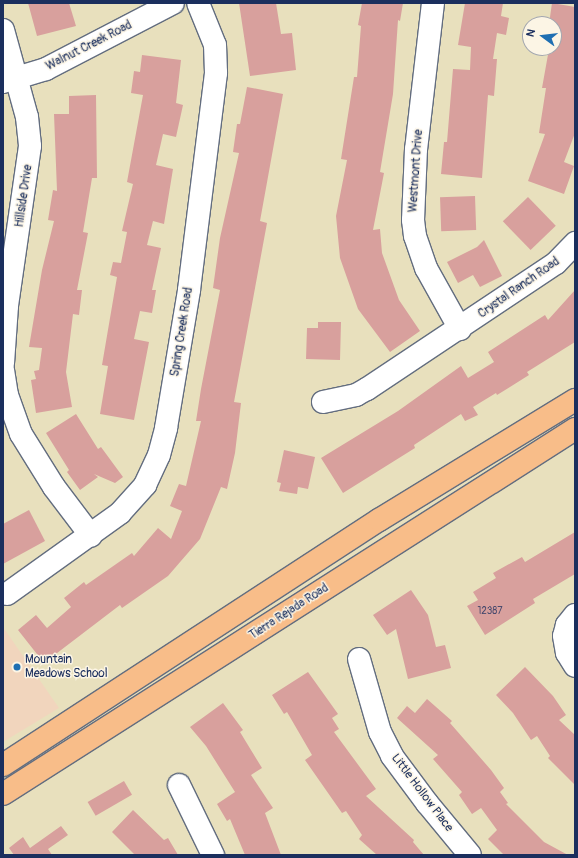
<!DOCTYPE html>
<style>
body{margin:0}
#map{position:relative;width:578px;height:858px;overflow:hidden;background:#e8e0bd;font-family:Pangolin,sans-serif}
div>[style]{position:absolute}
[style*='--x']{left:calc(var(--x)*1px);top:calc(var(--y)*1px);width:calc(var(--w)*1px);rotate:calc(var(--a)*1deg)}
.built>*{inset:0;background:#f1d5bd}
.building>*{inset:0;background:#d8a09d;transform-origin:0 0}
.roads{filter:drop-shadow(1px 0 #636d7f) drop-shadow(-1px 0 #636d7f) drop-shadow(0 1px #636d7f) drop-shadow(0 -1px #636d7f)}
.minor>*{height:22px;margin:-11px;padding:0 11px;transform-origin:11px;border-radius:11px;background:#fff}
.major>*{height:22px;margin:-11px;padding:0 11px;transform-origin:11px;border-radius:11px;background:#f8bd89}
.dots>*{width:11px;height:11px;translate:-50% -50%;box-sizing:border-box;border:2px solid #fcf5e5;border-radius:50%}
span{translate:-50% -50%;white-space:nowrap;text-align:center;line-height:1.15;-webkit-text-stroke:3px #fcf5e5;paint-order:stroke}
.number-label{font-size:10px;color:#4a4b6e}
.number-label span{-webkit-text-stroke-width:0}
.street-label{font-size:12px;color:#1b2f5e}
.poi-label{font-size:12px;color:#1b2f5e}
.left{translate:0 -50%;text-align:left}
.frame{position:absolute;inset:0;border:4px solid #1b2f5e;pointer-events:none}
.north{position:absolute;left:522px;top:16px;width:40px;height:40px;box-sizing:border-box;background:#fcf5e5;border:1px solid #a2a6af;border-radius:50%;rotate:285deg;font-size:11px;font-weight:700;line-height:16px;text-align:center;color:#1b2f5e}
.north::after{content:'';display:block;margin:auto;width:14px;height:18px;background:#1f6fb2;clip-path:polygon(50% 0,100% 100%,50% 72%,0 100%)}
</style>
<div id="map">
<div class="built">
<i style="clip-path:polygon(3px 627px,59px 708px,3px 742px)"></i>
</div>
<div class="building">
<i style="clip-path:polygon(28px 3px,69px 3px,76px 26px,37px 36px)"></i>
<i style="clip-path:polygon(239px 3px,276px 3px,281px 34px,292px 33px,296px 70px,250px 76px)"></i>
<i style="clip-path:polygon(362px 3px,403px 3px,400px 21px,398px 20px,393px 94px,380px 172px,384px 173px,373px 230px,380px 229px,382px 253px,399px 300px,420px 331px,390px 352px,358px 309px,340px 258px,336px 216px,347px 160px,341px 159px,354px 77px,357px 77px,361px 26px,358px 25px)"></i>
<i style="clip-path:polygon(465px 3px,503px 3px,501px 16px,509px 18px,506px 35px,497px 33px,493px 59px,497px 59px,494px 96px,488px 95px,482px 178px,441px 174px,444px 142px,447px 142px,453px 69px,470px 70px,471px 47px,458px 45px)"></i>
<i style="clip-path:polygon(552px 3px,575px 7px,575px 133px,564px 162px,574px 166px,564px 194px,528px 181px,545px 134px,539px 133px,546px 88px,542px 88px,549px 49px,554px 50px,554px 24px,549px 24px)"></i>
<i style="clip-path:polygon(142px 55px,181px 60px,176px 103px,183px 105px,176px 137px,163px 134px,156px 165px,173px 169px,164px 224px,153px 221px,147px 245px,161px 248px,152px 290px,156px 290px,152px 313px,140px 311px,134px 339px,149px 342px,134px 420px,100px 414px,108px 366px,102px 365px,117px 277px,110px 275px,113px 262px,121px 263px,127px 232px,122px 231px,133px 184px,127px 182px,143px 95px,131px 93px,134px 71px,140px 72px)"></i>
<i style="clip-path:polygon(247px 87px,283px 94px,260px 221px,267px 223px,234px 402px,241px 403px,235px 453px,227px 489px,221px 487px,200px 539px,168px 576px,122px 608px,120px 605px,44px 663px,18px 630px,36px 615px,47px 628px,71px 607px,64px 598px,84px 582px,86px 585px,132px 553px,134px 556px,158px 528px,171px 539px,182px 511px,170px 506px,179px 484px,186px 486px,201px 421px,196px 421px,201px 389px,220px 290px,213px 288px,220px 238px,239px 153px,233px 152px,237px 124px,240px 124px)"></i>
<i style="clip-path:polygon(96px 95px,97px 178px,92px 178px,83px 232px,88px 233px,77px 290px,82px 290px,79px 315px,73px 314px,66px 372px,72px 407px,36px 413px,31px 380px,36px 379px,34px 371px,39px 370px,42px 348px,29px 347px,42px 270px,54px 221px,48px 220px,53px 190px,57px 191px,54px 114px,69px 114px,69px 96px)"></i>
<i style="left:475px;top:196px;width:34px;height:35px;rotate:88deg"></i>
<i style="left:528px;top:197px;width:40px;height:35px;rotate:46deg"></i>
<i style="clip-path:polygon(484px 240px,502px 276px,480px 287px,473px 275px,458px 283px,447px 262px,477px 247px)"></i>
<i style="clip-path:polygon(575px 290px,575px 342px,527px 372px,529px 375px,497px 395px,496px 393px,473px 407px,478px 415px,465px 421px,461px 414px,414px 445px,415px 448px,343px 493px,321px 458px,398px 411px,461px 366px,468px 378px,494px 362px,488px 352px,545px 315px,548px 320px)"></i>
<i style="clip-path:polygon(318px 322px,341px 322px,340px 360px,306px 359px,307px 328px,318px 328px)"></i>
<i style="clip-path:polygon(76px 414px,98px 449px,101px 447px,123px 477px,115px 483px,94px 474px,98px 477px,80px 490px,67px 472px,69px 470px,46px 433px)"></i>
<i style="clip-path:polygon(284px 450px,315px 457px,308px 489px,298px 487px,297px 494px,279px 491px,281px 483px,277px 482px)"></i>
<i style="clip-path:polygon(29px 510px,45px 541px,3px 564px,3px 524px)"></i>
<i style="clip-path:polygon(575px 532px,575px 574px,533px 599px,535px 603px,485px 635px,467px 606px,478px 600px,473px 592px,496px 578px,493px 573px,522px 557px,525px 562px)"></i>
<i style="clip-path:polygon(411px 590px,428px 615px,436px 647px,445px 645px,451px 668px,408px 679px,396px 629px,387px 635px,373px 615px)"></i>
<i style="clip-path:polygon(525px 667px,553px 696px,566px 715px,559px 720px,575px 735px,575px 785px,548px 758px,550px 756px,537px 736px,531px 740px,513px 713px,496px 695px)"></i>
<i style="clip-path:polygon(308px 672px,338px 714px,332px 718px,339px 729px,334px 732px,376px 789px,366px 796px,414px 840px,413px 842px,424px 855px,377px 855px,359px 839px,362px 835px,346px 811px,342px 813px,305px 760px,312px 755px,287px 712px,284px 714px,272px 695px)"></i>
<i style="clip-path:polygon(427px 699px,452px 721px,450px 723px,491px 770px,504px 788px,500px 792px,508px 803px,506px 804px,544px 842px,568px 855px,504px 855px,488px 839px,497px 830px,481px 808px,472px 814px,459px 795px,462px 792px,433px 759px,438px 755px,397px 718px,407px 706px,415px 713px)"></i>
<i style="clip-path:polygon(223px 703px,243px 730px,240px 732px,262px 768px,251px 775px,273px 808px,265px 813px,281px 855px,245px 855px,230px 819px,227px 821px,217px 804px,235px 792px,206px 746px,190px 727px)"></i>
<i style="left:124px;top:781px;width:16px;height:42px;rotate:60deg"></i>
<i style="clip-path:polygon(133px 810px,164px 840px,168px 838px,178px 855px,135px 855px,112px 832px)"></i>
<i style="clip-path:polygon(61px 826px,68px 835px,48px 849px,52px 855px,14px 855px,9px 848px,23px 837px,30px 848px)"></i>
</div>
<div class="roads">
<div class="minor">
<i style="--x:433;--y:3;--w:147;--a:96.6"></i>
<i style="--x:416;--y:149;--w:71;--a:92.4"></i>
<i style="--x:413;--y:220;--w:16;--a:83"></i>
<i style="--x:415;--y:236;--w:34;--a:71"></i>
<i style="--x:426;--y:268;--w:70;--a:60.9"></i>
<i style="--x:3;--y:30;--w:90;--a:74.6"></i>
<i style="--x:27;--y:117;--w:29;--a:84"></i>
<i style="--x:30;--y:146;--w:162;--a:98.2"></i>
<i style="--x:7;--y:306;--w:57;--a:94"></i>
<i style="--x:3;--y:82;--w:45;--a:-16.8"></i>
<i style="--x:46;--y:69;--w:143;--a:-27.5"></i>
<i style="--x:3;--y:370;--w:25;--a:81"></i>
<i style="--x:7;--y:395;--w:41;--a:70.3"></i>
<i style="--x:21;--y:434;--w:62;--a:58.1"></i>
<i style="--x:54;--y:487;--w:61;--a:52.9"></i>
<i style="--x:323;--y:402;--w:34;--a:-12"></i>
<i style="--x:356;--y:395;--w:13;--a:-29"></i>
<i style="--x:367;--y:389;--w:227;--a:-33.7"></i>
<i style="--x:556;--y:263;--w:28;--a:-46"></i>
<i style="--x:7;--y:594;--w:139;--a:-35.6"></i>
<i style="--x:120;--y:513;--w:38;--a:-48"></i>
<i style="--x:145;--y:485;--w:33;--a:-65"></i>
<i style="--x:159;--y:455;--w:28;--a:-75"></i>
<i style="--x:166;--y:428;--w:140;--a:-80.5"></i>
<i style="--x:189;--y:290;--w:219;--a:-82.9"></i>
<i style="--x:216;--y:73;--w:28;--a:-92"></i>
<i style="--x:215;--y:45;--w:45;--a:-112"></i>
<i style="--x:575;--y:615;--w:13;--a:129"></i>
<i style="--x:567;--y:625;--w:11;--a:105"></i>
<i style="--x:564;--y:636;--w:17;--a:80"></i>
<i style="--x:567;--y:653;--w:15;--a:58"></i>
<i style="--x:359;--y:659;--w:76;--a:74"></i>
<i style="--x:380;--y:732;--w:27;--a:63"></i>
<i style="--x:392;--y:756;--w:59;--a:53.3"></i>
<i style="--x:427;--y:803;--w:67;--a:50.4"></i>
<i style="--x:179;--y:785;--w:78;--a:64.1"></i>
</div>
<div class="major">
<i style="--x:3;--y:765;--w:449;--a:-33.1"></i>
<i style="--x:379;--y:520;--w:230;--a:-31.5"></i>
<i style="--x:3;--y:794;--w:679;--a:-32.54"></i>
</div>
</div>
<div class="dots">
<i style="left:17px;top:667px;background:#1f6fb2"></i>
</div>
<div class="number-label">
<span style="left:490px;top:612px">12387</span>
</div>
<div class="street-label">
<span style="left:89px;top:46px;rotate:-27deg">Walnut Creek Road</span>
<span style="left:416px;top:171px;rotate:-86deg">Westmont Drive</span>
<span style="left:24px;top:196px;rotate:-82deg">Hillside Drive</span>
<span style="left:519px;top:288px;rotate:-35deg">Crystal Ranch Road</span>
<span style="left:182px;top:332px;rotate:-81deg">Spring Creek Road</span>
<span style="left:289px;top:612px;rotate:-33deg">Tierra Rejada Road</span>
<span style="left:422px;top:793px;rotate:53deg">Little Hollow Place</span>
</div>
<div class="poi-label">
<span class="left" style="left:25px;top:667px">Mountain<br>Meadows School</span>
</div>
<div class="frame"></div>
<div class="north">N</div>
</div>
